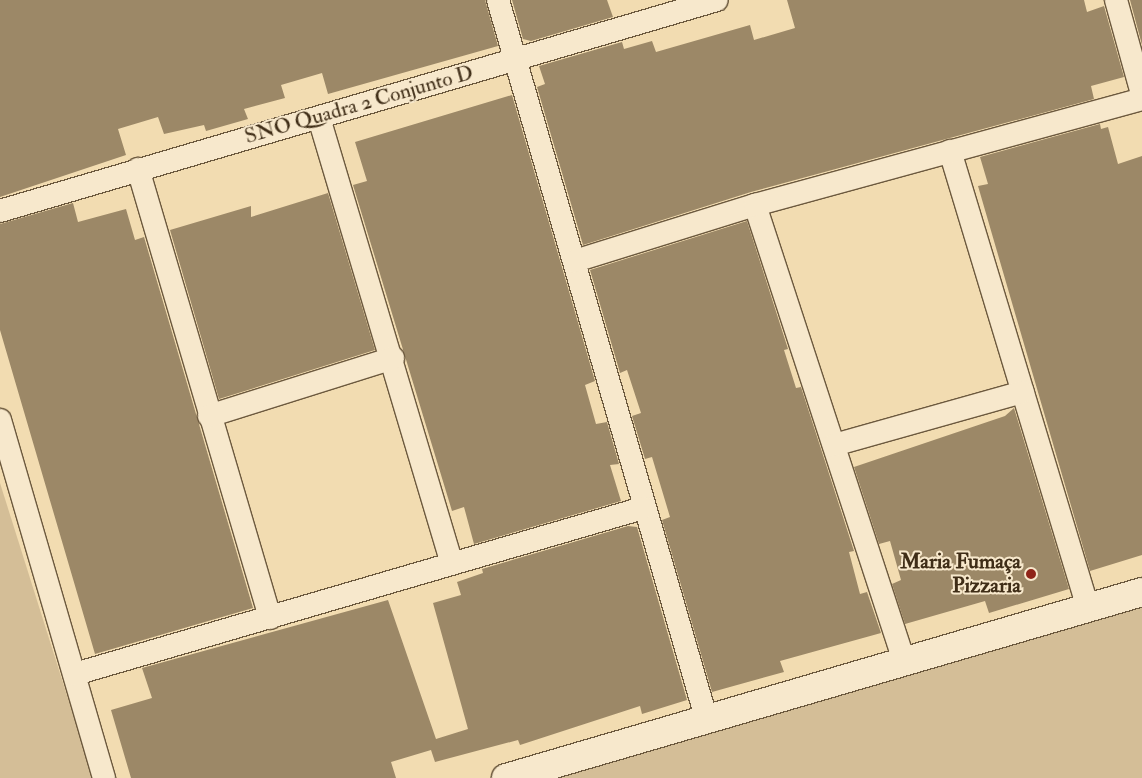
<!DOCTYPE html>
<meta charset="utf-8">
<style>
body{margin:0}
#map{position:relative;width:1142px;height:778px;overflow:hidden;background:#f2dcb1;font-family:"IM FELL Double Pica",serif}
div>[style]{position:absolute}
[style*='--x']{left:calc(var(--x)*1px);top:calc(var(--y)*1px);width:calc(var(--w)*1px);rotate:calc(var(--a)*1deg)}
.green>*{inset:0;background:#d4be97}
.building>*{inset:0;background:#9c8867}
.roads{filter:drop-shadow(1px 0 #6c593e) drop-shadow(-1px 0 #6c593e) drop-shadow(0 1px #6c593e) drop-shadow(0 -1px #6c593e)}
.street>*{height:22px;margin:-11px;padding:0 11px;transform-origin:11px;border-radius:11px;background:#f7e8cc}
.secondary>*{height:28px;margin:-14px;padding:0 14px;transform-origin:14px;border-radius:14px;background:#f7e8cc}
.dots>*{width:14px;height:14px;translate:-50% -50%;box-sizing:border-box;border:2px solid #f7e8cc;border-radius:50%}
span{translate:-50% -50%;white-space:nowrap;text-align:center;line-height:1.15;-webkit-text-stroke:4px #f7e8cc;paint-order:stroke}
.street-label{font-size:21px;color:#3f2d17}
.poi-label{font-size:21px;color:#3f2d17;font-weight:700}
.right{translate:-100% -50%;text-align:right}
</style>
<div id="map">
<div class="green">
<i style="clip-path:polygon(0 483px,93px 778px,0 778px)"></i>
<i style="clip-path:polygon(1142px 607px,1142px 778px,555px 778px)"></i>
</div>
<div class="building">
<i style="clip-path:polygon(0 0,485px 0,498px 46px,328px 94px,322px 73px,281px 85px,285px 98px,244px 109px,248px 119px,206px 131px,204px 125px,164px 134px,158px 117px,118px 129px,126px 155px,0 197px)"></i>
<i style="clip-path:polygon(512px 0,607px 0,613px 17px,531px 41px,523px 39px)"></i>
<i style="clip-path:polygon(787px 0,1084px 0,1087px 12px,1104px 6px,1124px 77px,1091px 86px,1094px 99px,751px 192px,583px 245px,537px 87px,545px 84px,539px 66px,622px 42px,624px 49px,652px 41px,656px 52px,750px 25px,754px 40px,795px 28px)"></i>
<i style="clip-path:polygon(1130px 0,1142px 0,1142px 45px)"></i>
<i style="clip-path:polygon(512px 95px,595px 381px,585px 385px,596px 424px,607px 422px,619px 464px,610px 465px,621px 501px,474px 544px,464px 507px,452px 511px,353px 185px,367px 181px,355px 142px)"></i>
<i style="clip-path:polygon(1100px 124px,1101px 129px,1108px 127px,1118px 164px,1142px 156px,1142px 555px,1090px 571px,978px 186px,988px 184px,980px 157px)"></i>
<i style="clip-path:polygon(328px 193px,375px 350px,219px 399px,170px 230px,251px 206px,251px 217px)"></i>
<i style="clip-path:polygon(73px 203px,78px 222px,126px 209px,135px 240px,144px 237px,253px 608px,95px 654px,0 330px,0 224px)"></i>
<i style="clip-path:polygon(747px 221px,788px 349px,784px 350px,796px 388px,801px 387px,854px 551px,849px 552px,860px 594px,867px 592px,881px 633px,780px 661px,784px 672px,712px 692px,662px 520px,670px 517px,652px 457px,645px 459px,632px 416px,641px 413px,627px 370px,620px 373px,590px 270px)"></i>
<i style="clip-path:polygon(1014px 408px,1069px 589px,989px 613px,985px 601px,905px 624px,892px 584px,901px 580px,890px 541px,879px 544px,854px 467px,1005px 416px)"></i>
<i style="clip-path:polygon(628px 526px,637px 527px,687px 700px,642px 714px,640px 706px,520px 745px,518px 740px,435px 762px,431px 750px,391px 762px,396px 778px,131px 778px,111px 710px,152px 698px,142px 668px,388px 600px,436px 739px,468px 729px,433px 603px,461px 595px,457px 582px,483px 573px,482px 569px)"></i>
</div>
<div class="roads">
<div class="street">
<i style="--x:498;--y:0;--w:751;--a:73.83"></i>
<i style="--x:1116;--y:0;--w:98;--a:74.5"></i>
<i style="--x:319;--y:118;--w:465;--a:73.4"></i>
<i style="--x:950;--y:151;--w:477;--a:73.2"></i>
<i style="--x:138;--y:169;--w:468;--a:73.6"></i>
<i style="--x:755;--y:205;--w:481;--a:71.9"></i>
<i style="--x:0;--y:211;--w:747;--a:-16.4"></i>
<i style="--x:575;--y:261;--w:189;--a:-17.3"></i>
<i style="--x:755;--y:205;--w:401;--a:-15.3"></i>
<i style="--x:209;--y:416;--w:193;--a:-17.5"></i>
<i style="--x:0;--y:420;--w:373;--a:73.8"></i>
<i style="--x:834;--y:445;--w:196;--a:-15.7"></i>
<i style="--x:75;--y:674;--w:592;--a:-16.29"></i>
</div>
<div class="secondary">
<i style="--x:506;--y:778;--w:663;--a:-16.3"></i>
</div>
</div>
<div class="dots">
<i style="left:1031px;top:574px;background:#8f2418"></i>
</div>
<div class="street-label">
<span style="left:359px;top:105px;rotate:-16deg">SNO Quadra 2 Conjunto D</span>
</div>
<div class="poi-label">
<span class="right" style="left:1021px;top:574px">Maria Fumaça<br>Pizzaria</span>
</div>
</div>
